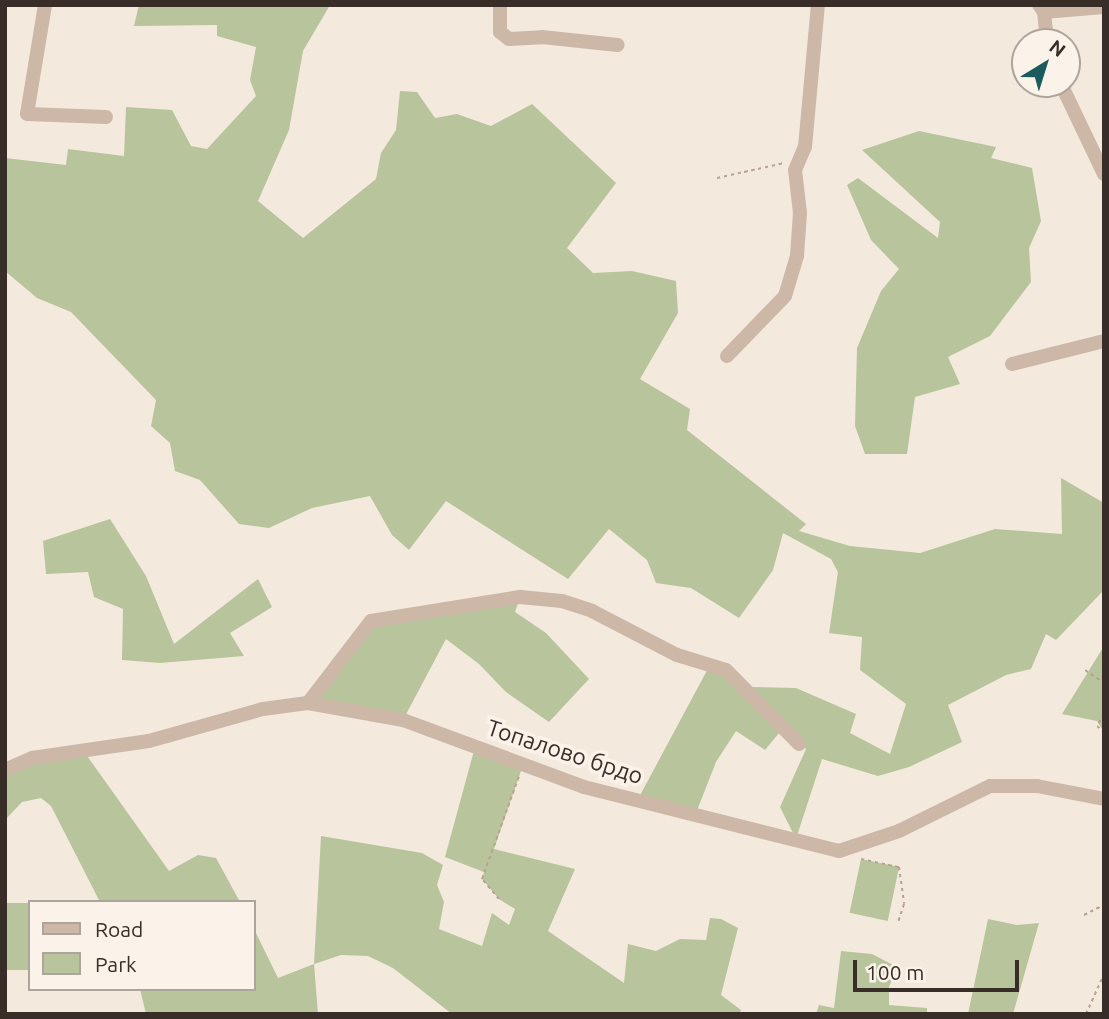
<!DOCTYPE html>
<meta charset="utf-8">
<style>
body{margin:0}
#map{position:relative;width:1109px;height:1019px;overflow:hidden;background:#f4e9dd;font-family:Ubuntu,sans-serif}
div>[style]{position:absolute}
[style*='--x']{left:calc(var(--x)*1px);top:calc(var(--y)*1px);width:calc(var(--w)*1px);rotate:calc(var(--a)*1deg)}
.green>*{inset:0;background:#b7c49c;transform-origin:0 0}
.path>*{height:2px;margin-top:-1px;transform-origin:0;background:repeating-linear-gradient(90deg,#b9a292 0 3.5px,transparent 0 7px)}
.minor>*{height:14px;margin:-7px;padding:0 7px;transform-origin:7px;border-radius:7px;background:#cdb8a8}
span{translate:-50% -50%;white-space:nowrap;text-align:center;line-height:1.15;-webkit-text-stroke:7px #fbf3ea;paint-order:stroke}
.street-label{font-size:23px;color:#392d28}
.frame{position:absolute;inset:0;border:7px solid #392d28;pointer-events:none}
.legend{position:absolute;left:28px;top:900px;width:228px;height:91px;box-sizing:border-box;background:#fbf3ea;border:2px solid #ada49c;margin:0;padding:9px 12px;list-style:none;font-size:21px;color:#392d28}
.legend li{display:flex;align-items:center;gap:14px;height:35px}
.legend b{width:35px;border:2px solid #ada49c}
.north{position:absolute;left:1011px;top:28px;width:70px;height:70px;box-sizing:border-box;background:#fbf3ea;border:2px solid #ada49c;border-radius:50%;rotate:38deg;font-size:19px;font-weight:700;line-height:28px;text-align:center;color:#392d28}
.north::after{content:'';display:block;margin:auto;width:24px;height:32px;background:#1b5a5d;clip-path:polygon(50% 0,100% 100%,50% 72%,0 100%)}
.scale{position:absolute;left:853px;top:960px;width:166px;height:32px;box-sizing:border-box;border:4px solid #392d28;border-top:0;padding-left:9px;font-size:21px;line-height:24px;white-space:nowrap;color:#392d28;-webkit-text-stroke:5px #fbf3ea;paint-order:stroke}
</style>
<div id="map">
<div class="green">
<i style="clip-path:polygon(139px 5px,330px 5px,303px 51px,289px 130px,258px 201px,303px 238px,376px 179px,381px 153px,396px 130px,400px 91px,417px 92px,435px 118px,457px 114px,491px 126px,532px 104px,616px 183px,567px 248px,593px 273px,632px 271px,676px 281px,678px 313px,640px 379px,690px 409px,687px 430px,806px 524px,799px 531px,850px 546px,920px 553px,995px 529px,1062px 534px,1061px 478px,1104px 503px,1104px 590px,1056px 640px,1046px 634px,1031px 669px,1006px 675px,948px 705px,962px 742px,909px 767px,878px 776px,822px 759px,796px 839px,780px 807px,806px 749px,784px 727px,765px 750px,736px 731px,716px 762px,696px 813px,637px 801px,711px 663px,748px 687px,796px 688px,856px 714px,850px 733px,890px 754px,906px 704px,860px 670px,862px 637px,829px 633px,838px 572px,831px 559px,783px 533px,773px 570px,739px 618px,691px 588px,656px 583px,647px 560px,609px 529px,568px 579px,446px 501px,409px 550px,392px 535px,370px 496px,312px 508px,269px 528px,239px 524px,200px 480px,175px 471px,170px 443px,151px 426px,156px 400px,71px 312px,37px 298px,5px 271px,5px 158px,66px 165px,68px 149px,124px 156px,126px 107px,172px 110px,191px 146px,207px 149px,256px 96px,250px 80px,256px 47px,217px 36px,217px 25px,134px 26px)"></i>
<i style="clip-path:polygon(919px 131px,996px 147px,991px 158px,1032px 168px,1041px 221px,1029px 248px,1031px 282px,990px 336px,948px 357px,960px 384px,915px 397px,907px 454px,865px 454px,855px 426px,857px 348px,881px 291px,899px 269px,871px 240px,847px 185px,858px 178px,938px 238px,940px 222px,862px 150px)"></i>
<i style="clip-path:polygon(110px 519px,146px 576px,174px 644px,258px 579px,272px 607px,230px 633px,244px 656px,160px 663px,122px 660px,123px 609px,94px 597px,88px 572px,46px 574px,43px 541px)"></i>
<i style="clip-path:polygon(520px 597px,515px 612px,546px 633px,589px 679px,549px 722px,506px 692px,479px 664px,446px 639px,403px 720px,308px 703px,371px 621px)"></i>
<i style="clip-path:polygon(1104px 646px,1104px 732px,1097px 721px,1062px 714px)"></i>
<i style="clip-path:polygon(475px 747px,523px 765px,494px 849px,575px 869px,548px 931px,624px 983px,628px 944px,656px 951px,680px 939px,706px 940px,710px 918px,721px 919px,738px 928px,721px 995px,741px 1010px,739px 1014px,452px 1014px,393px 968px,368px 956px,341px 955px,314px 964px,318px 1014px,146px 1014px,140px 989px,254px 989px,254px 929px,278px 978px,314px 964px,321px 836px,422px 853px,443px 865px,437px 885px,444px 902px,439px 929px,482px 946px,492px 913px,509px 925px,515px 909px,499px 899px,482px 879px,484px 872px,445px 857px)"></i>
<i style="clip-path:polygon(85px 753px,169px 871px,198px 855px,216px 858px,240px 902px,100px 902px,51px 806px,41px 798px,22px 802px,5px 820px,5px 770px)"></i>
<i style="left:861px;top:859px;width:39px;height:55px;rotate:12deg"></i>
<i style="left:5px;top:903px;width:25px;height:67px"></i>
<i style="clip-path:polygon(988px 919px,1017px 925px,1039px 923px,1013px 1014px,968px 1014px)"></i>
<i style="clip-path:polygon(841px 951px,872px 954px,897px 967px,889px 987px,889px 1005px,927px 1008px,927px 1014px,816px 1014px,819px 1005px,834px 1008px)"></i>
</div>
<div class="path">
<i style="--x:717;--y:178;--w:69;--a:-12.6"></i>
<i style="--x:1085;--y:670;--w:23;--a:34"></i>
<i style="--x:1104;--y:714;--w:14;--a:120"></i>
<i style="--x:1097;--y:726;--w:9;--a:41"></i>
<i style="--x:861;--y:859;--w:39;--a:12"></i>
<i style="--x:899;--y:867;--w:37;--a:82"></i>
<i style="--x:904;--y:904;--w:19;--a:108"></i>
<i style="--x:499;--y:899;--w:26;--a:-130"></i>
<i style="--x:482;--y:879;--w:109;--a:-70.2"></i>
<i style="--x:1084;--y:915;--w:22;--a:-27"></i>
<i style="--x:1086;--y:1014;--w:44;--a:-65.8"></i>
</div>
<div class="minor">
<i style="--x:45;--y:5;--w:110;--a:99.4"></i>
<i style="--x:27;--y:114;--w:79;--a:2.2"></i>
<i style="--x:500;--y:5;--w:27;--a:90"></i>
<i style="--x:500;--y:32;--w:11;--a:38"></i>
<i style="--x:509;--y:39;--w:33;--a:-3"></i>
<i style="--x:542;--y:37;--w:76;--a:6"></i>
<i style="--x:1039;--y:5;--w:9;--a:54"></i>
<i style="--x:1044;--y:12;--w:60;--a:-4.8"></i>
<i style="--x:1044;--y:12;--w:30;--a:84"></i>
<i style="--x:1061;--y:84;--w:100;--a:64.5"></i>
<i style="--x:727;--y:356;--w:83;--a:-46"></i>
<i style="--x:785;--y:296;--w:42;--a:-73.3"></i>
<i style="--x:797;--y:256;--w:43;--a:-86"></i>
<i style="--x:800;--y:213;--w:43;--a:-96.6"></i>
<i style="--x:795;--y:170;--w:25;--a:-67"></i>
<i style="--x:805;--y:147;--w:143;--a:-84.8"></i>
<i style="--x:1012;--y:364;--w:95;--a:-14"></i>
<i style="--x:308;--y:703;--w:103;--a:-52.5"></i>
<i style="--x:371;--y:621;--w:151;--a:-9.2"></i>
<i style="--x:520;--y:597;--w:42;--a:5.4"></i>
<i style="--x:562;--y:601;--w:32;--a:18"></i>
<i style="--x:592;--y:611;--w:96;--a:27.4"></i>
<i style="--x:677;--y:655;--w:51;--a:17"></i>
<i style="--x:726;--y:670;--w:104;--a:45.4"></i>
<i style="--x:5;--y:770;--w:30;--a:-24"></i>
<i style="--x:32;--y:758;--w:118;--a:-8.3"></i>
<i style="--x:149;--y:741;--w:118;--a:-15.7"></i>
<i style="--x:263;--y:709;--w:45;--a:-7.6"></i>
<i style="--x:308;--y:703;--w:97;--a:10.1"></i>
<i style="--x:403;--y:720;--w:193;--a:20.3"></i>
<i style="--x:584;--y:787;--w:263;--a:14.1"></i>
<i style="--x:839;--y:851;--w:63;--a:-18.4"></i>
<i style="--x:899;--y:831;--w:102;--a:-26.3"></i>
<i style="--x:990;--y:786;--w:47;--a:0"></i>
<i style="--x:1037;--y:786;--w:68;--a:11"></i>
</div>
<div class="street-label">
<span style="left:565px;top:752px;rotate:18deg">Топалово брдо</span>
</div>
<div class="frame"></div>
<ul class="legend">
<li><b style="height:9px;background:#cdb8a8"></b>Road</li>
<li><b style="height:19px;background:#b7c49c"></b>Park</li>
</ul>
<div class="north">N</div>
<div class="scale">100 m</div>
</div>
